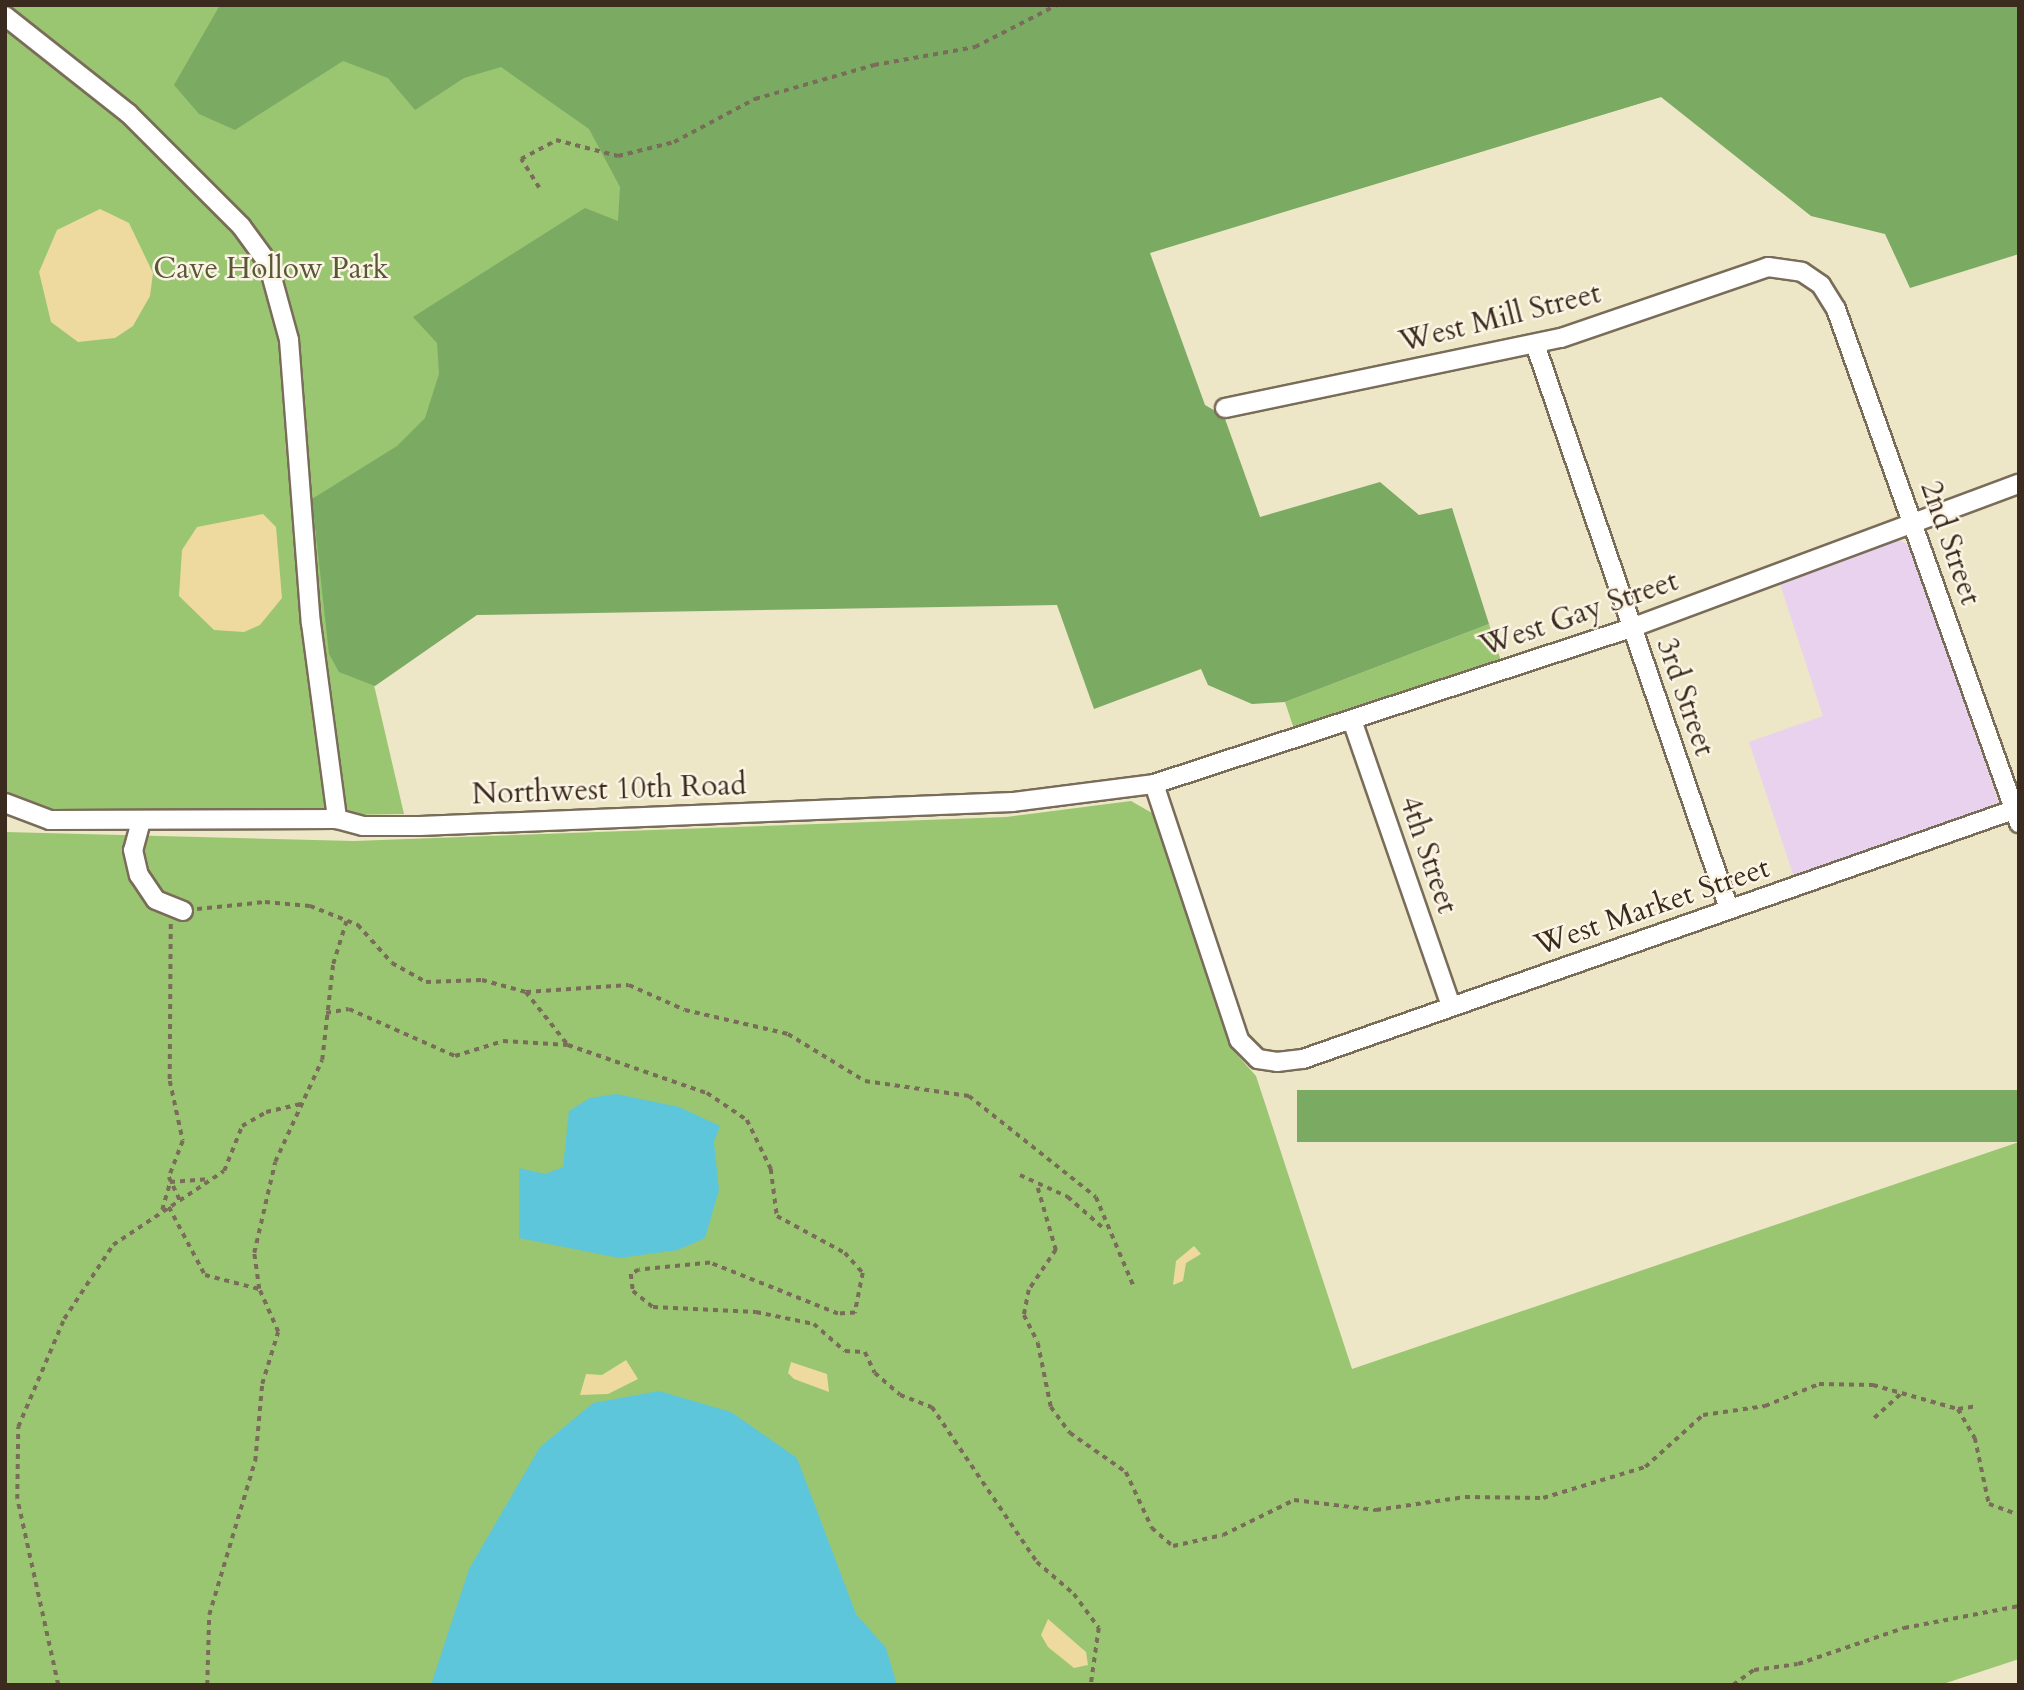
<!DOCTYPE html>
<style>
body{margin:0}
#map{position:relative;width:2024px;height:1690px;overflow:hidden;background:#ede6c7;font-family:Cardo,serif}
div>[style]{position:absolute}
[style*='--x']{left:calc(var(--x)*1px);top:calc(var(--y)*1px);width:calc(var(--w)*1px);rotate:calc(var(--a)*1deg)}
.built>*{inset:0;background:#e9d2ee}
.green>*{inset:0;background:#9ac571}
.forest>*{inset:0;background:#7baa63;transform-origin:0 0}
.sand>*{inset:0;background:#eeda9e}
.water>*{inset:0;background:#5ec6da}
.path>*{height:3.5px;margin-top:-1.75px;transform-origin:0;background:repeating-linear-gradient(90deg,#796c59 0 5px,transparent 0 10px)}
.roads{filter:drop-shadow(2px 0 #796c59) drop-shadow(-2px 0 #796c59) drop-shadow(0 2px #796c59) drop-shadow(0 -2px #796c59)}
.minor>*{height:18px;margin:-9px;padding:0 9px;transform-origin:9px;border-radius:9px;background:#fff}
span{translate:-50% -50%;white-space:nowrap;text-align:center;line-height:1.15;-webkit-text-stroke:5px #fcf5e5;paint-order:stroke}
.park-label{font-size:30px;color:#585837}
.street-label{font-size:30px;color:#3b2a1e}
.frame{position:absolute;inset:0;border:7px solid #3b2a1e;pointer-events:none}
</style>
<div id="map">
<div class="built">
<i style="clip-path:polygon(1897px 539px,1910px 546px,1999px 803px,1795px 880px,1749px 742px,1823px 716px,1780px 584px)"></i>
</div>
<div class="green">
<i style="clip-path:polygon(5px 5px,1963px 5px,954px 312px,337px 526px,404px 814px,50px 820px,5px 799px)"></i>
<i style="clip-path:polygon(1489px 624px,1501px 661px,1295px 732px,1285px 702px)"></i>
<i style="clip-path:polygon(1131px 801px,1152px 813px,1231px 1048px,1256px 1076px,1352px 1369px,2019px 1142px,2019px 1659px,1940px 1685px,5px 1685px,5px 832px,354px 841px,1006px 817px)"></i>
</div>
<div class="forest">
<i style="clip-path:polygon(220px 5px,2019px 5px,2019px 254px,1910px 288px,1885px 234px,1811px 216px,1661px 97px,1150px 253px,1205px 405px,1224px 416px,1260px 517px,1380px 482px,1419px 515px,1452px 508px,1489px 624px,1285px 702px,1252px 704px,1208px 685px,1201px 669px,1094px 709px,1057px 605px,477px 615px,375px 686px,339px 672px,329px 654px,312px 499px,397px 446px,425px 418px,439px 374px,437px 343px,413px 317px,585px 208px,618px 221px,620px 187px,589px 129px,501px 67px,464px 78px,415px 110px,388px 78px,343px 61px,235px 130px,199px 114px,174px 85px)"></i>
<i style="left:2019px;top:1090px;width:52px;height:722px;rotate:90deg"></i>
</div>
<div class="sand">
<i style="clip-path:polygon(100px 209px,129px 223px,153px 273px,150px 296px,133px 326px,115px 338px,78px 342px,51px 322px,39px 272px,57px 230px)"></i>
<i style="clip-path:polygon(263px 514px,276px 527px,282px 598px,260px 625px,244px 632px,214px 630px,179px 596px,182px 550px,197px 527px)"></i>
<i style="clip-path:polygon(1194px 1246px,1201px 1254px,1186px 1263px,1183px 1281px,1173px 1285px,1176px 1261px)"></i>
<i style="clip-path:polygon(626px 1360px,638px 1379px,608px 1394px,580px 1395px,586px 1374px,602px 1375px)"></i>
<i style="clip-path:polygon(791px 1362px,827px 1374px,829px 1392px,794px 1379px,788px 1373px)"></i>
<i style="clip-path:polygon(1048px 1619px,1086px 1652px,1088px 1665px,1074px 1668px,1048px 1647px,1041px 1635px)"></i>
</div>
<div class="water">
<i style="clip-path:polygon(616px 1094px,679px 1107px,720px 1126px,714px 1142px,719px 1190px,705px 1238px,678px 1250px,619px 1258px,519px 1238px,519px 1168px,545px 1174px,563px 1167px,569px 1111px,590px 1098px)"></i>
<i style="clip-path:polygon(659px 1391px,731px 1412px,797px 1458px,856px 1614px,886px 1648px,897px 1685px,431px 1685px,469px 1569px,540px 1447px,593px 1403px)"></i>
</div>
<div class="path">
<i style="--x:539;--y:188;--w:34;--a:-122"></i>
<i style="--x:521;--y:159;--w:40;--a:-28"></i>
<i style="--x:556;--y:140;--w:64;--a:14.5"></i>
<i style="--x:618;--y:156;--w:58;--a:-14"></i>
<i style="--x:674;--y:142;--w:92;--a:-28"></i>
<i style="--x:755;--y:99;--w:124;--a:-15.9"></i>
<i style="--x:874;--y:65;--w:103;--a:-10.1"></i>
<i style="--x:975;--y:47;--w:92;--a:-27.1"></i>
<i style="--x:197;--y:909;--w:68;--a:-5.9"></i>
<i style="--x:265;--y:902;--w:45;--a:5.1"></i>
<i style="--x:310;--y:906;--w:52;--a:21.6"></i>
<i style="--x:358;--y:925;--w:51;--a:48.2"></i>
<i style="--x:392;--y:963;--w:39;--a:29"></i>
<i style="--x:426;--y:982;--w:56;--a:-2"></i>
<i style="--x:482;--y:980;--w:46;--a:15.3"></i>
<i style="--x:526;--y:992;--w:103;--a:-3.9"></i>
<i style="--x:629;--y:985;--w:61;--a:24.1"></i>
<i style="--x:685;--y:1010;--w:106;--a:13.1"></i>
<i style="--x:788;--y:1034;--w:90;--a:31.4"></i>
<i style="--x:865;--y:1081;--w:105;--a:8.2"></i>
<i style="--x:969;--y:1096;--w:162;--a:38.5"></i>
<i style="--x:1096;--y:1197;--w:98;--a:67.1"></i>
<i style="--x:171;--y:924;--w:157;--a:90.4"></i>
<i style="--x:170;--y:1081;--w:61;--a:77.8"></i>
<i style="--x:183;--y:1141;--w:39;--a:111"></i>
<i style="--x:169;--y:1177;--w:26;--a:65"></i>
<i style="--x:526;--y:992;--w:68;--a:51.6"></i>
<i style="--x:326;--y:1013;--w:23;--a:-10"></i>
<i style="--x:349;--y:1009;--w:116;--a:23.9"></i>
<i style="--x:455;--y:1056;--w:50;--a:-17.4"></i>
<i style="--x:503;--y:1041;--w:65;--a:3.5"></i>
<i style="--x:568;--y:1045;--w:147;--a:19.1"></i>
<i style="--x:707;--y:1093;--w:48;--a:34"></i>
<i style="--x:747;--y:1120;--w:55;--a:63.9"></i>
<i style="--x:771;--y:1169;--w:47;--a:82.7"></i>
<i style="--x:777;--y:1216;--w:77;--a:28.6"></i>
<i style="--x:845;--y:1253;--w:27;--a:48"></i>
<i style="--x:863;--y:1273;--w:41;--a:101.3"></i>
<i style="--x:855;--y:1313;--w:17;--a:177"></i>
<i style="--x:838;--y:1314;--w:138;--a:-158.3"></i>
<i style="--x:710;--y:1263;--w:71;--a:174.4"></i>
<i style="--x:639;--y:1270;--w:9;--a:153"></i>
<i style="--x:631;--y:1274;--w:17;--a:83"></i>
<i style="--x:633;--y:1291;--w:26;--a:39"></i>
<i style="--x:653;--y:1307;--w:103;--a:2.8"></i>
<i style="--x:756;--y:1312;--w:59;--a:11.7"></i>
<i style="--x:814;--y:1324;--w:41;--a:41.1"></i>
<i style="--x:845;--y:1351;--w:20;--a:3"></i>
<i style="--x:865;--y:1352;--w:23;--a:65"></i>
<i style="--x:875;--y:1373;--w:33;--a:41"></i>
<i style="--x:900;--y:1395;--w:34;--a:21"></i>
<i style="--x:932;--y:1407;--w:187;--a:55.9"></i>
<i style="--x:1037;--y:1562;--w:49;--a:40.9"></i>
<i style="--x:1074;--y:1594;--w:42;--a:53.7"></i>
<i style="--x:1099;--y:1628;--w:58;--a:98"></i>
<i style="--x:1020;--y:1175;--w:53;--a:24.6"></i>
<i style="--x:1068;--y:1197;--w:47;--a:41.5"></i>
<i style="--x:1038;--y:1188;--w:65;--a:73.8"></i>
<i style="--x:1056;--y:1250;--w:48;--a:124"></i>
<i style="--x:1029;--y:1290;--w:25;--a:101"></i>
<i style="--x:1024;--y:1315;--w:31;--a:63"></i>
<i style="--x:1038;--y:1343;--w:65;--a:78.5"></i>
<i style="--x:1051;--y:1407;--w:32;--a:54"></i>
<i style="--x:1070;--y:1433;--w:68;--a:34.9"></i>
<i style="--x:1126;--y:1472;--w:62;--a:65.1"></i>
<i style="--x:1152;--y:1528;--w:28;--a:41"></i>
<i style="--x:1173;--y:1546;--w:51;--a:-12.4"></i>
<i style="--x:1223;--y:1535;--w:79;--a:-26.2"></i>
<i style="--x:1294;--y:1500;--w:83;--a:7"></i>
<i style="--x:1376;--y:1510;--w:90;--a:-8.3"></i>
<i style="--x:1465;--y:1497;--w:78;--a:0.7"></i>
<i style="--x:1543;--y:1498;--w:107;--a:-16.9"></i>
<i style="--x:1645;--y:1467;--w:78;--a:-41.9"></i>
<i style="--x:1703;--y:1415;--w:63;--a:-8.3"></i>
<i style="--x:1765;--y:1406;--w:58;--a:-22.2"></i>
<i style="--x:1819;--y:1384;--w:54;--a:1.1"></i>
<i style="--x:1873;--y:1385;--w:88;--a:15.8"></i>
<i style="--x:1958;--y:1409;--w:34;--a:60"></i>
<i style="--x:1975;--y:1438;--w:67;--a:78"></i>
<i style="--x:1989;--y:1504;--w:32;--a:20"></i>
<i style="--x:169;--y:1207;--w:77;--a:62.1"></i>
<i style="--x:205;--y:1275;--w:56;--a:14.5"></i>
<i style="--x:162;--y:1210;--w:29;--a:-74"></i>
<i style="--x:170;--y:1182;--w:40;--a:-4.3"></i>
<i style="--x:1958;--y:1409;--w:18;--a:-9"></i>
<i style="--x:1874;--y:1418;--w:39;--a:-42"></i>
<i style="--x:58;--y:1685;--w:190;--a:-102.4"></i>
<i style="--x:17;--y:1499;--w:72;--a:-89.2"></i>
<i style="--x:18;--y:1427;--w:117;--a:-66.9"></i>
<i style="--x:64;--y:1319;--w:89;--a:-56.5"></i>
<i style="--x:113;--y:1245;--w:133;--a:-33.7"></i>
<i style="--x:224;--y:1171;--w:48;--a:-68.2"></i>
<i style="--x:242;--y:1126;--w:28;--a:-30"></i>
<i style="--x:266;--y:1112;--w:39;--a:-13"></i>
<i style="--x:207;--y:1685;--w:70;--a:-88.4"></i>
<i style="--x:209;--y:1615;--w:161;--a:-73.4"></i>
<i style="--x:255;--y:1461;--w:77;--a:-84.8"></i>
<i style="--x:262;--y:1384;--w:54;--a:-72.9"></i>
<i style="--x:278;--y:1332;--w:47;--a:-113.8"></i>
<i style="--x:259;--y:1289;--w:36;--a:-98"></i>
<i style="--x:254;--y:1253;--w:93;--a:-77"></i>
<i style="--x:275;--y:1162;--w:112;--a:-65.3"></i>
<i style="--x:322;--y:1060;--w:97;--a:-83.5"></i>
<i style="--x:333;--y:964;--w:47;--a:-72.7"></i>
<i style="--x:1733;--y:1685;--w:26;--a:-36"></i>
<i style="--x:1754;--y:1670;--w:44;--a:-7.8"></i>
<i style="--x:1798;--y:1664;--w:112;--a:-18.8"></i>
<i style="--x:1904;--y:1628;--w:117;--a:-10.8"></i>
</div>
<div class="roads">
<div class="minor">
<i style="--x:5;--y:16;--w:157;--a:38.3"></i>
<i style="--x:128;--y:113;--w:160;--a:45"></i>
<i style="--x:241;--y:226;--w:46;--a:53.9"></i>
<i style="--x:268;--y:263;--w:80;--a:74.7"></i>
<i style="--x:289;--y:340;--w:284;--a:85.6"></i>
<i style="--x:311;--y:623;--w:198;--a:82.4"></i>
<i style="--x:1535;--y:344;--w:597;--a:71.05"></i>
<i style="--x:1225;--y:408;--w:343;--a:-11.8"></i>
<i style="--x:1561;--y:338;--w:219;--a:-18.9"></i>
<i style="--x:1768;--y:267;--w:34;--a:8"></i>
<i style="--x:1802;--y:272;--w:23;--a:34"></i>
<i style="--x:1821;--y:285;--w:28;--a:58"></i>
<i style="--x:1836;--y:309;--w:546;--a:70.4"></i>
<i style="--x:1353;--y:723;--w:299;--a:70.9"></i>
<i style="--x:1154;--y:784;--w:270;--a:71.6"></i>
<i style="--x:1239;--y:1040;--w:27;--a:45"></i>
<i style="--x:1258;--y:1059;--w:19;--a:9"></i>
<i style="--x:1277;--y:1062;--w:26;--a:-7"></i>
<i style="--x:1303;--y:1059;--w:759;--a:-19.32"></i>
<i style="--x:5;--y:803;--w:48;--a:20.7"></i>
<i style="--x:50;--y:820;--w:287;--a:-0.2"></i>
<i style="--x:337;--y:819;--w:27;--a:15"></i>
<i style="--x:363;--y:826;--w:57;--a:0"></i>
<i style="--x:420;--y:826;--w:593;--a:-2.32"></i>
<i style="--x:1013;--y:802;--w:142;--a:-7.3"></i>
<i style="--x:1154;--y:784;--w:502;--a:-18.11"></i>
<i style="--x:1631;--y:628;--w:414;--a:-20.4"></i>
<i style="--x:141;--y:821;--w:30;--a:105"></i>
<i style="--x:133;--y:850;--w:26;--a:77"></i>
<i style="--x:139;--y:875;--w:30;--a:56"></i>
<i style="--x:156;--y:900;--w:29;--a:22"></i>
</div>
</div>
<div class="park-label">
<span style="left:271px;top:269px">Cave Hollow Park</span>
</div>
<div class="street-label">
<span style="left:1500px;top:318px;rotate:-14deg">West Mill Street</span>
<span style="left:1950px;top:543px;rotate:71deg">2nd Street</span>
<span style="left:1579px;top:614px;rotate:-19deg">West Gay Street</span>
<span style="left:1685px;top:697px;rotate:71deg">3rd Street</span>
<span style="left:609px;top:790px;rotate:-2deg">Northwest 10th Road</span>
<span style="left:1428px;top:855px;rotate:71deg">4th Street</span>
<span style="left:1652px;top:907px;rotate:-19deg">West Market Street</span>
</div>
<div class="frame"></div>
</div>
